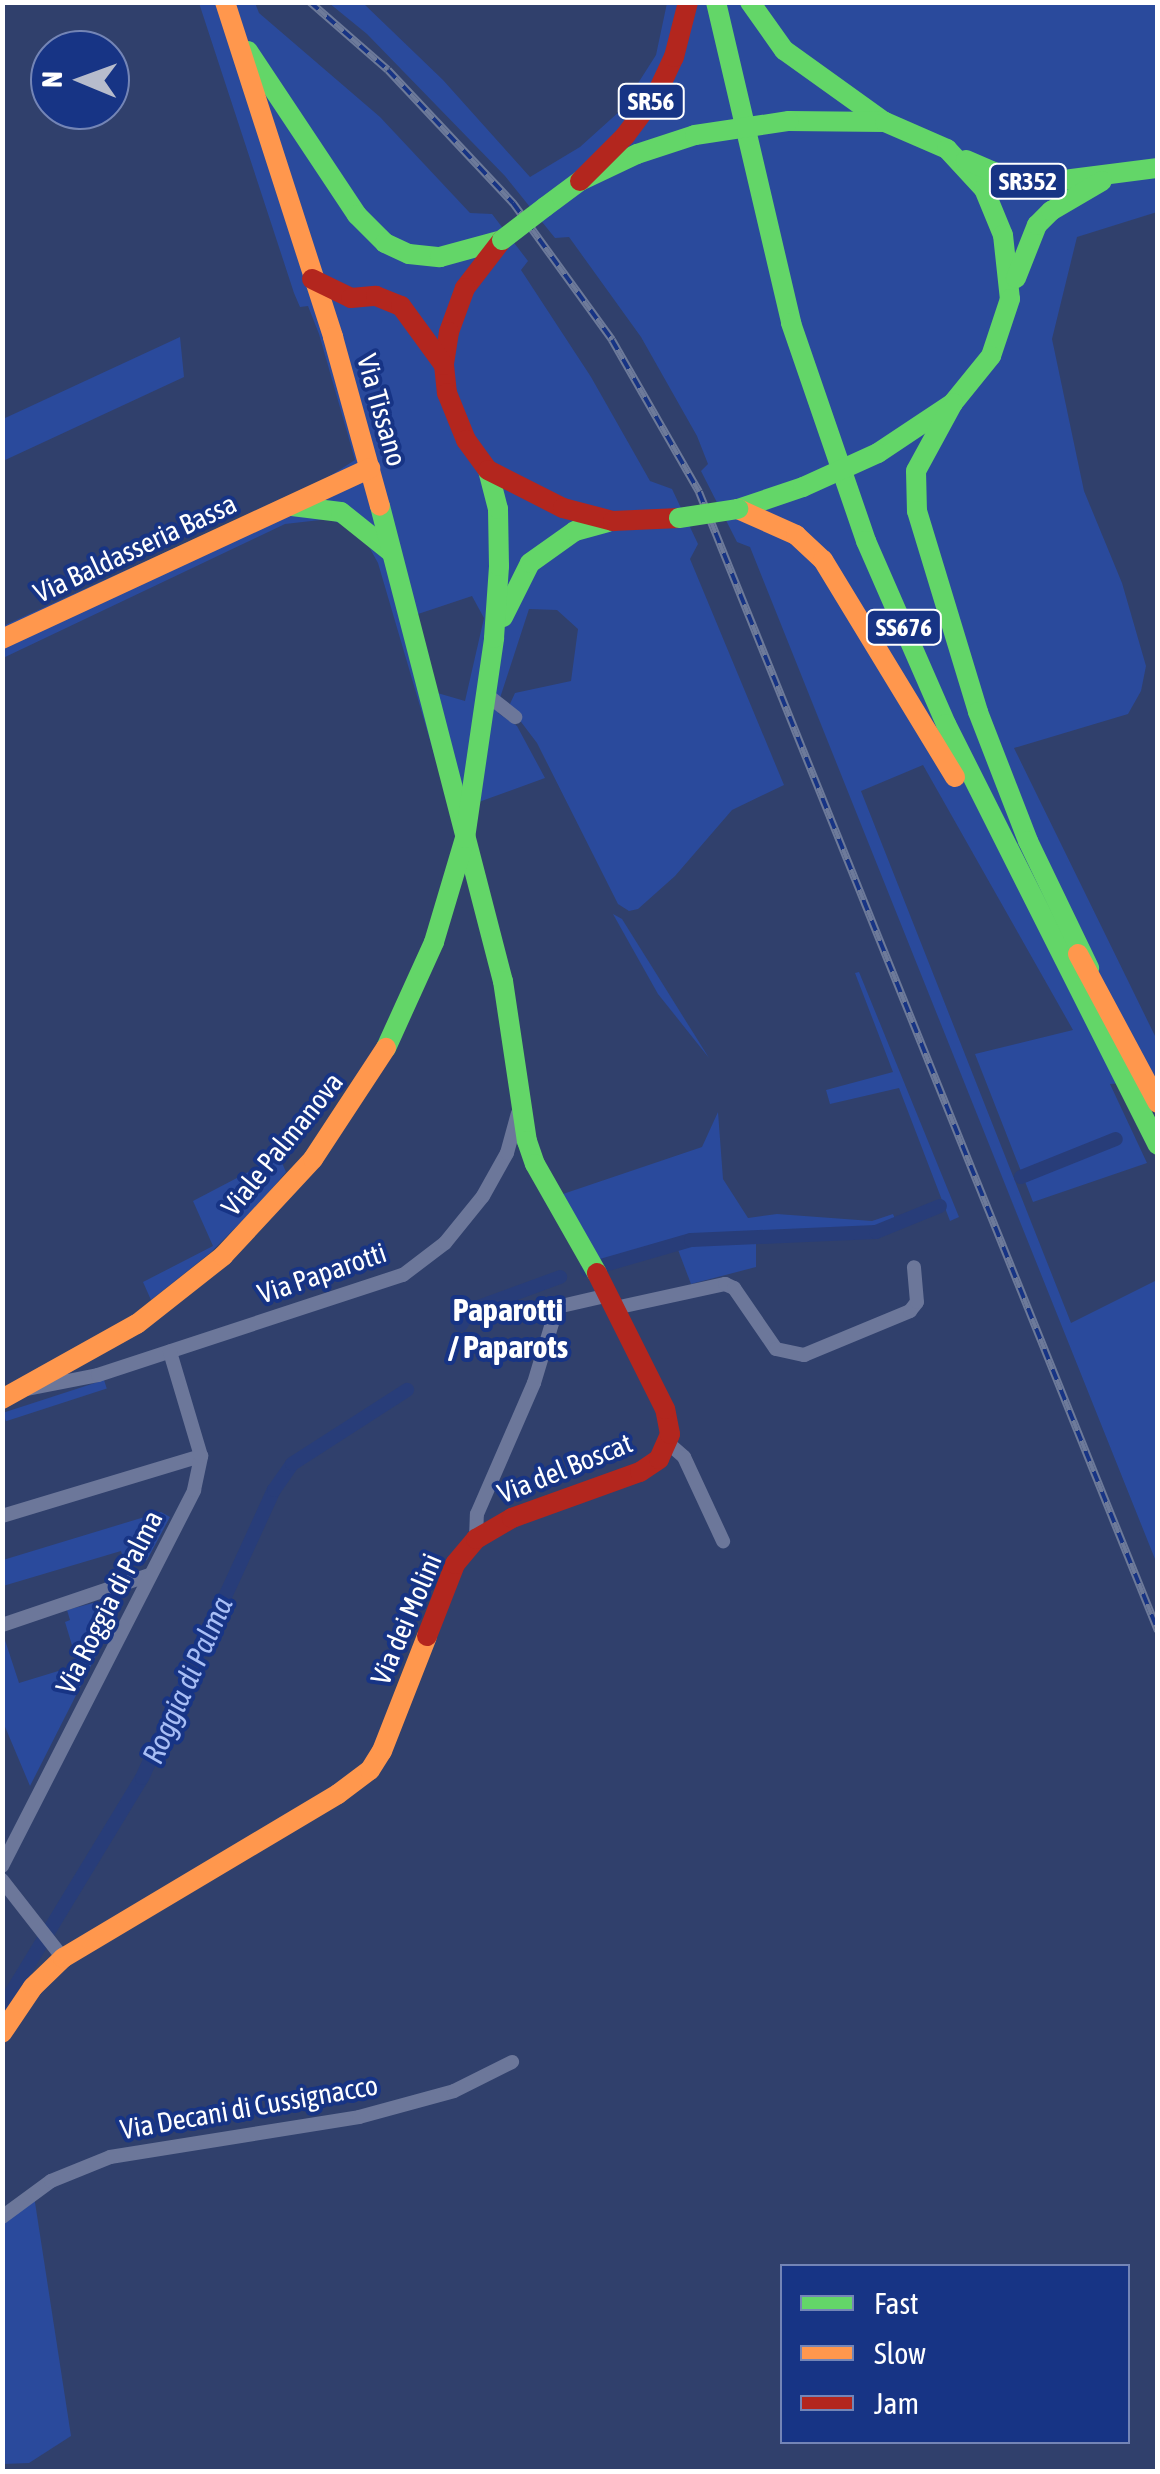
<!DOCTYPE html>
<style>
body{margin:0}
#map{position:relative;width:1160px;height:2474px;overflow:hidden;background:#30406c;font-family:"Asap Condensed",sans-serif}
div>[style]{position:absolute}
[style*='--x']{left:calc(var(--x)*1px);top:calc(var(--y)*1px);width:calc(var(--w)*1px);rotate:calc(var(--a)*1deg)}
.green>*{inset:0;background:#2a4a9c;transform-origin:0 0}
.canal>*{height:14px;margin:-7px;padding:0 7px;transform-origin:7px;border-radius:7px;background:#283d79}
.street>*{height:14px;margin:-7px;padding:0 7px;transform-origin:7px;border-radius:7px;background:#6c779a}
.fast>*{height:20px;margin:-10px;padding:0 10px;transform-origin:10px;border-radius:10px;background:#63d668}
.slow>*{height:20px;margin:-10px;padding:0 10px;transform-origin:10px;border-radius:10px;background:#ff974d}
.jam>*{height:20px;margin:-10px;padding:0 10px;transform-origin:10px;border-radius:10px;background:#b3261e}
.rail>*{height:8px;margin-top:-4px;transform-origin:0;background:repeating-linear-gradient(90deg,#173485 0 11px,#6d7a9a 0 22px);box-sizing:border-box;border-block:2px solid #6d7a9a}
.fast-bridge>*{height:20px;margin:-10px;padding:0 10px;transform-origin:10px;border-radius:10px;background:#63d668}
span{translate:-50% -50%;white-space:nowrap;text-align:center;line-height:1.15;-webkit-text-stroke:8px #173485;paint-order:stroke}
.shield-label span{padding:2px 8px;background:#173485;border:2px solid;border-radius:8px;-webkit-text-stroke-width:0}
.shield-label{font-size:25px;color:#fff;font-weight:700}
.street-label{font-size:28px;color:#fff}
.water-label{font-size:30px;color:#a8bef5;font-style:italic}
.quarter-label{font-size:32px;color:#fff;font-weight:700}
.frame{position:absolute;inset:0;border:5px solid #fff;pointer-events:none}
.legend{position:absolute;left:780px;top:2264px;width:350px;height:180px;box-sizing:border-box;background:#173485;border:2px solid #7485b6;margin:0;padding:12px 18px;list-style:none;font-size:30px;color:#fff}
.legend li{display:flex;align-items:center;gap:20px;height:50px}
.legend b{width:50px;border:2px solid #7485b6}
.north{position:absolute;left:30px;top:30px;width:100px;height:100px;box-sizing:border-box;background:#173485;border:2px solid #7485b6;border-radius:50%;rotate:271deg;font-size:28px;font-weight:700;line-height:40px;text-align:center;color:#fff}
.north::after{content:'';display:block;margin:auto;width:35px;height:45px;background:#b7bccc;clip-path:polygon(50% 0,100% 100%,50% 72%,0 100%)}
</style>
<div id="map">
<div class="green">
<i style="clip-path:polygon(evenodd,199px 3px,255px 3px,259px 13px,380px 117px,470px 213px,492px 214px,528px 261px,521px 270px,591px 377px,650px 481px,672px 489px,698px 544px,690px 559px,784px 785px,732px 810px,675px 876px,638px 909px,629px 911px,618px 904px,537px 743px,509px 706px,515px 693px,571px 681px,578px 629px,557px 610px,529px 609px,500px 698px,498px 713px,517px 726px,545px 778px,451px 812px,378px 563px,368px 545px,348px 527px,329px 519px,285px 524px,3px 658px,3px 626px,322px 481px,355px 460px,319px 334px,308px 306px,300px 307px,294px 293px,199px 3px,472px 596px,484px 618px,465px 701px,434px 692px,415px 615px,472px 596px)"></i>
<i style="clip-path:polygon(329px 3px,363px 3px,443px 80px,530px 177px,580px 147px,621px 110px,656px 55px,667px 3px,1157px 3px,1157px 212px,1077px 237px,1052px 339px,1084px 491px,1122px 583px,1146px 666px,1141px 691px,1128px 714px,1014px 748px,1157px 1040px,1157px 1081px,1110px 1084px,1147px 1163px,1033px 1202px,975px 1054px,1073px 1030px,923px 765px,861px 791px,1071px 1323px,1157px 1280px,1157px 1564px,750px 547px,737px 542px,701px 471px,708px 464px,697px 436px,641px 337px,569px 237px,555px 238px,505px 176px,367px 34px)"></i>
<i style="clip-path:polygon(180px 337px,184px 377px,3px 461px,3px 419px)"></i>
<i style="clip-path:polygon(613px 914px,622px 919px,709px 1058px,658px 994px)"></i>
<i style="clip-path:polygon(859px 972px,959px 1217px,950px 1221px,899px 1088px,830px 1104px,826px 1090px,893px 1072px,855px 973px)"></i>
<i style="clip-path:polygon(718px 1112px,723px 1179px,748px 1218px,777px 1214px,872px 1221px,893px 1214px,896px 1221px,875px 1228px,717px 1233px,599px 1264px,557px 1196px,702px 1147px)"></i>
<i style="clip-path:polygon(279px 1156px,286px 1172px,261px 1202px,210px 1253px,151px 1300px,143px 1282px,213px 1246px,193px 1201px)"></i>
<i style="clip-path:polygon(730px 1240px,756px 1240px,756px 1267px,691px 1284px,677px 1247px)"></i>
<i style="left:104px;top:1380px;width:9px;height:106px;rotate:72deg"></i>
<i style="clip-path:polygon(161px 1512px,170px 1517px,147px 1560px,126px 1567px,121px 1551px,3px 1586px,3px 1560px)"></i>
<i style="clip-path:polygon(93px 1603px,104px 1640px,30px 1786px,3px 1722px,3px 1634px,19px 1683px,78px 1665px,65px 1622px,70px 1620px,67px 1610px)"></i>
<i style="clip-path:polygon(34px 2196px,71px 2436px,29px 2463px,3px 2464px,3px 2221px)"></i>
</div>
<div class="canal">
<i style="--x:1021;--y:1177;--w:102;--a:-21.8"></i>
<i style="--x:587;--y:1270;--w:108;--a:-16.1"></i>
<i style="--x:691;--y:1240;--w:185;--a:-2.5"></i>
<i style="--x:876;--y:1232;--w:69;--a:-22.1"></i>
<i style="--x:461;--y:1325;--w:17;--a:-59"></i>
<i style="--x:470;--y:1310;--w:96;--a:-20.1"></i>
<i style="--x:2;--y:2008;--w:269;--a:-58.7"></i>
<i style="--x:142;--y:1778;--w:317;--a:-65.4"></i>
<i style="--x:274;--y:1490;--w:32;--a:-55"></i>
<i style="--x:292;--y:1464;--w:137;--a:-32.8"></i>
</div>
<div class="street">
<i style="--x:487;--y:695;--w:36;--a:38"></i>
<i style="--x:615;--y:1308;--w:113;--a:-12.3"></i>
<i style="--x:725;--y:1284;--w:10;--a:24"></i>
<i style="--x:734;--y:1288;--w:74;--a:55.5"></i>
<i style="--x:776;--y:1349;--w:29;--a:12"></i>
<i style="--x:804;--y:1355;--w:115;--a:-22.5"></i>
<i style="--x:910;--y:1311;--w:11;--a:-52"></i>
<i style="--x:917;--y:1302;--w:35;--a:-95"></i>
<i style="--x:27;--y:1389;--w:72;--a:-11.2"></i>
<i style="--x:98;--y:1375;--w:321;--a:-18.2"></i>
<i style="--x:403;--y:1275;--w:53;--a:-37.3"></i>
<i style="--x:445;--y:1243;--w:60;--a:-51"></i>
<i style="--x:483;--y:1196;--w:49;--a:-60.8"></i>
<i style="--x:507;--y:1153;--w:41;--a:-74.6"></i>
<i style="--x:668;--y:1443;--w:21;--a:41"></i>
<i style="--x:684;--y:1457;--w:93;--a:65.1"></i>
<i style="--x:2;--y:1516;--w:208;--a:-16.8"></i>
<i style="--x:476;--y:1539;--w:25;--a:-88"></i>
<i style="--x:477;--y:1514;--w:143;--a:-66.5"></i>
<i style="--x:534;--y:1383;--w:79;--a:-73.2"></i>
<i style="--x:557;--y:1307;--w:53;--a:-13"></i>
<i style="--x:2;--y:1625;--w:156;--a:-18.7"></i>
<i style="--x:2;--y:1866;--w:422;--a:-62.9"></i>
<i style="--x:194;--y:1490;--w:35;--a:-78"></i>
<i style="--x:201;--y:1456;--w:109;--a:-106.6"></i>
<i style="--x:2;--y:1880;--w:99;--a:52"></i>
<i style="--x:2;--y:2217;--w:61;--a:-36.3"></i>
<i style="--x:51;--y:2181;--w:64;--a:-22.1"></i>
<i style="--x:110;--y:2157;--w:252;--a:-9.1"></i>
<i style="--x:359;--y:2117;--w:98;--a:-15.3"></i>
<i style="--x:454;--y:2091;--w:65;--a:-26.6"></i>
</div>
<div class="fast">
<i style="--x:716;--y:2;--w:330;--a:76.8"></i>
<i style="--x:791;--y:323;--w:231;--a:71"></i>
<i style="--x:866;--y:541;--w:200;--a:66.4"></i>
<i style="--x:946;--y:724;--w:471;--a:63.3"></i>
<i style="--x:750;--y:2;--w:59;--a:54.7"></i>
<i style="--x:784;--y:50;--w:122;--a:35.6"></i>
<i style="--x:248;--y:51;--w:197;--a:56.4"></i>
<i style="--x:357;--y:215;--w:40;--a:45"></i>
<i style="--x:385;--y:243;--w:26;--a:25"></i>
<i style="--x:409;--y:254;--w:31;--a:6"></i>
<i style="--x:440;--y:257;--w:64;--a:-15.3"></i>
<i style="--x:789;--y:121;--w:96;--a:0.6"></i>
<i style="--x:885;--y:122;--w:68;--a:23.5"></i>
<i style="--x:947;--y:149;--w:54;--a:47.2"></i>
<i style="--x:984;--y:189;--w:50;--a:67.6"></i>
<i style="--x:1003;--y:235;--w:64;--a:83.8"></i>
<i style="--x:1010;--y:299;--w:60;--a:108.4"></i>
<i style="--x:991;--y:356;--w:60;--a:129"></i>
<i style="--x:953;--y:403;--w:90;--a:146.3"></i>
<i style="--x:966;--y:160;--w:46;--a:23.2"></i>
<i style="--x:1008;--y:178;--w:40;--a:5.7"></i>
<i style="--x:1048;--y:182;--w:111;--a:-7.3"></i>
<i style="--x:545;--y:207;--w:44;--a:-36.6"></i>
<i style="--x:580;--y:181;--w:63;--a:-25.3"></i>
<i style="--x:637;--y:154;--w:61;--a:-18.1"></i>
<i style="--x:1016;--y:278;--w:57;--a:-68.4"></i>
<i style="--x:1037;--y:225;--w:20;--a:-45"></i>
<i style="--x:1051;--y:211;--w:59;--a:-30.5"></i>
<i style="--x:953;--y:403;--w:77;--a:118.6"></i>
<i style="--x:916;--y:471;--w:40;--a:88.6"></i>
<i style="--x:917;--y:511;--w:210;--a:73.1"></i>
<i style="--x:978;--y:712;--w:138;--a:68.8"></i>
<i style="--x:1028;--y:841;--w:141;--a:64.3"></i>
<i style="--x:292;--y:506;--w:49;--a:7"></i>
<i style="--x:341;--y:512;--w:64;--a:38.7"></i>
<i style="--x:380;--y:506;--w:491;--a:75.5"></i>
<i style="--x:503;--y:981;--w:162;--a:81.5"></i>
<i style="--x:527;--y:1141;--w:24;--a:71"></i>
<i style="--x:535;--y:1164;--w:125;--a:60.4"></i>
<i style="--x:738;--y:509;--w:69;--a:-18.7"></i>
<i style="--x:503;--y:617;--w:60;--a:-63.4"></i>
<i style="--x:530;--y:563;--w:55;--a:-35.4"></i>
<i style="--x:575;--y:531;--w:34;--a:-15"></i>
<i style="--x:386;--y:1048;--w:116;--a:-65.6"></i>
<i style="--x:434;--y:942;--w:109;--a:-73.4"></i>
<i style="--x:465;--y:838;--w:202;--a:-81.7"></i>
<i style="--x:494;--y:638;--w:72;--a:-86"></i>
<i style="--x:499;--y:566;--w:57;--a:-91"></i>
<i style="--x:498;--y:509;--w:40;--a:-104.4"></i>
</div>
<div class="slow">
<i style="--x:225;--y:2;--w:352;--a:72.1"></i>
<i style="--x:333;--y:337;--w:175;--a:74.5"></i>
<i style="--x:738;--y:509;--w:64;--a:24.1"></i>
<i style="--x:796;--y:535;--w:37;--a:43"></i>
<i style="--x:823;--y:560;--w:254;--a:58.7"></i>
<i style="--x:2;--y:639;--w:406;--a:-24.9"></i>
<i style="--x:1078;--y:954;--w:169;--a:61.8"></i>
<i style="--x:2;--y:1399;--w:154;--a:-29.1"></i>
<i style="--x:137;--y:1324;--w:110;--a:-38.3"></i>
<i style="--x:223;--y:1256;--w:132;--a:-47.1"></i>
<i style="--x:313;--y:1159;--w:133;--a:-56.7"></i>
<i style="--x:2;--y:2033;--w:55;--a:-56"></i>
<i style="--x:33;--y:1987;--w:42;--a:-44"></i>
<i style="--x:63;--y:1958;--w:320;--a:-30.8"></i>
<i style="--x:338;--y:1794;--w:40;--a:-37"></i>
<i style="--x:370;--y:1770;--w:22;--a:-58"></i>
<i style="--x:382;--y:1751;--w:123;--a:-68.6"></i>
</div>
<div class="jam">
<i style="--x:580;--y:181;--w:64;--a:-45"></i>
<i style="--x:625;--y:136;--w:54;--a:-53.3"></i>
<i style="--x:657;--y:93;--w:40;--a:-65"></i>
<i style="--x:674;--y:57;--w:57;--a:-75.7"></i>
<i style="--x:502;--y:240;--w:61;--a:127.6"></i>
<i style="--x:465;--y:288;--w:47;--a:110"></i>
<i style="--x:449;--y:332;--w:33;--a:99"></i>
<i style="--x:444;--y:365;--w:28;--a:84"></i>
<i style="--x:447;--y:393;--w:51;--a:68"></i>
<i style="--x:466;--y:440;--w:37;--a:54"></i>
<i style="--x:488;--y:470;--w:84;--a:26.9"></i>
<i style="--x:563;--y:508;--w:52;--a:14.6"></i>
<i style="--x:613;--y:521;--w:66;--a:-2.6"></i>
<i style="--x:312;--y:279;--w:43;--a:26"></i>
<i style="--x:351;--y:298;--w:25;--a:-5"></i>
<i style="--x:376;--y:296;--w:27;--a:22"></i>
<i style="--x:401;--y:306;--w:73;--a:53.9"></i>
<i style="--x:427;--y:1636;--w:77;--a:-68.7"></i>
<i style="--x:455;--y:1564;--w:33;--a:-50"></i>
<i style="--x:476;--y:1539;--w:42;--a:-30.3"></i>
<i style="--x:512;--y:1518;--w:136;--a:-19.8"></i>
<i style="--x:640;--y:1472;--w:23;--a:-34"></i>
<i style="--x:659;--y:1459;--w:27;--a:-66"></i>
<i style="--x:670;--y:1434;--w:25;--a:-101"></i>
<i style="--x:665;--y:1409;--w:152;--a:-116.6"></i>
</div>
<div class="rail">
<i style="--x:310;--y:2;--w:103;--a:41.1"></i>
<i style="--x:388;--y:70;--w:183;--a:46.8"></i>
<i style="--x:513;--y:203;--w:169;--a:54.1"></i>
<i style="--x:612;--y:340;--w:175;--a:60.2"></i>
<i style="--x:699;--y:492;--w:1228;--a:68.05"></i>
</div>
<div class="fast-bridge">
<i style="--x:695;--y:135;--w:95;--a:-8.5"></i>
<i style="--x:502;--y:240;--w:54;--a:-37.5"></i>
<i style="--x:803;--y:487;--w:82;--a:-24.4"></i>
<i style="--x:679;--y:518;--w:60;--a:-8.7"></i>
</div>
<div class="shield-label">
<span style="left:651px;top:101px">SR56</span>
<span style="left:1028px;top:181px">SR352</span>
<span style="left:904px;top:627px">SS676</span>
</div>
<div class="street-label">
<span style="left:382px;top:410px;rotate:74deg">Via Tissano</span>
<span style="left:135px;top:548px;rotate:-25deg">Via Baldasseria Bassa</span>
<span style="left:282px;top:1144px;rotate:-51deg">Viale Palmanova</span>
<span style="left:322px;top:1273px;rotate:-19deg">Via Paparotti</span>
<span style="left:565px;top:1468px;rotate:-22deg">Via del Boscat</span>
<span style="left:109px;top:1602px;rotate:-63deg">Via Roggia di Palma</span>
<span style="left:406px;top:1619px;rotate:-67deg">Via dei Molini</span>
<span style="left:249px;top:2107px;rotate:-10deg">Via Decani di Cussignacco</span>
</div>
<div class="water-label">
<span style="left:187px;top:1680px;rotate:-66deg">Roggia di Palma</span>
</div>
<div class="quarter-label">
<span style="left:508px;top:1329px">Paparotti<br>/ Paparots</span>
</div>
<div class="frame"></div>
<ul class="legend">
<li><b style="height:12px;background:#63d668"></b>Fast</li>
<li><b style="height:12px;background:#ff974d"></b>Slow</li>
<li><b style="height:12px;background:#b3261e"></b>Jam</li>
</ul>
<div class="north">N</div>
</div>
